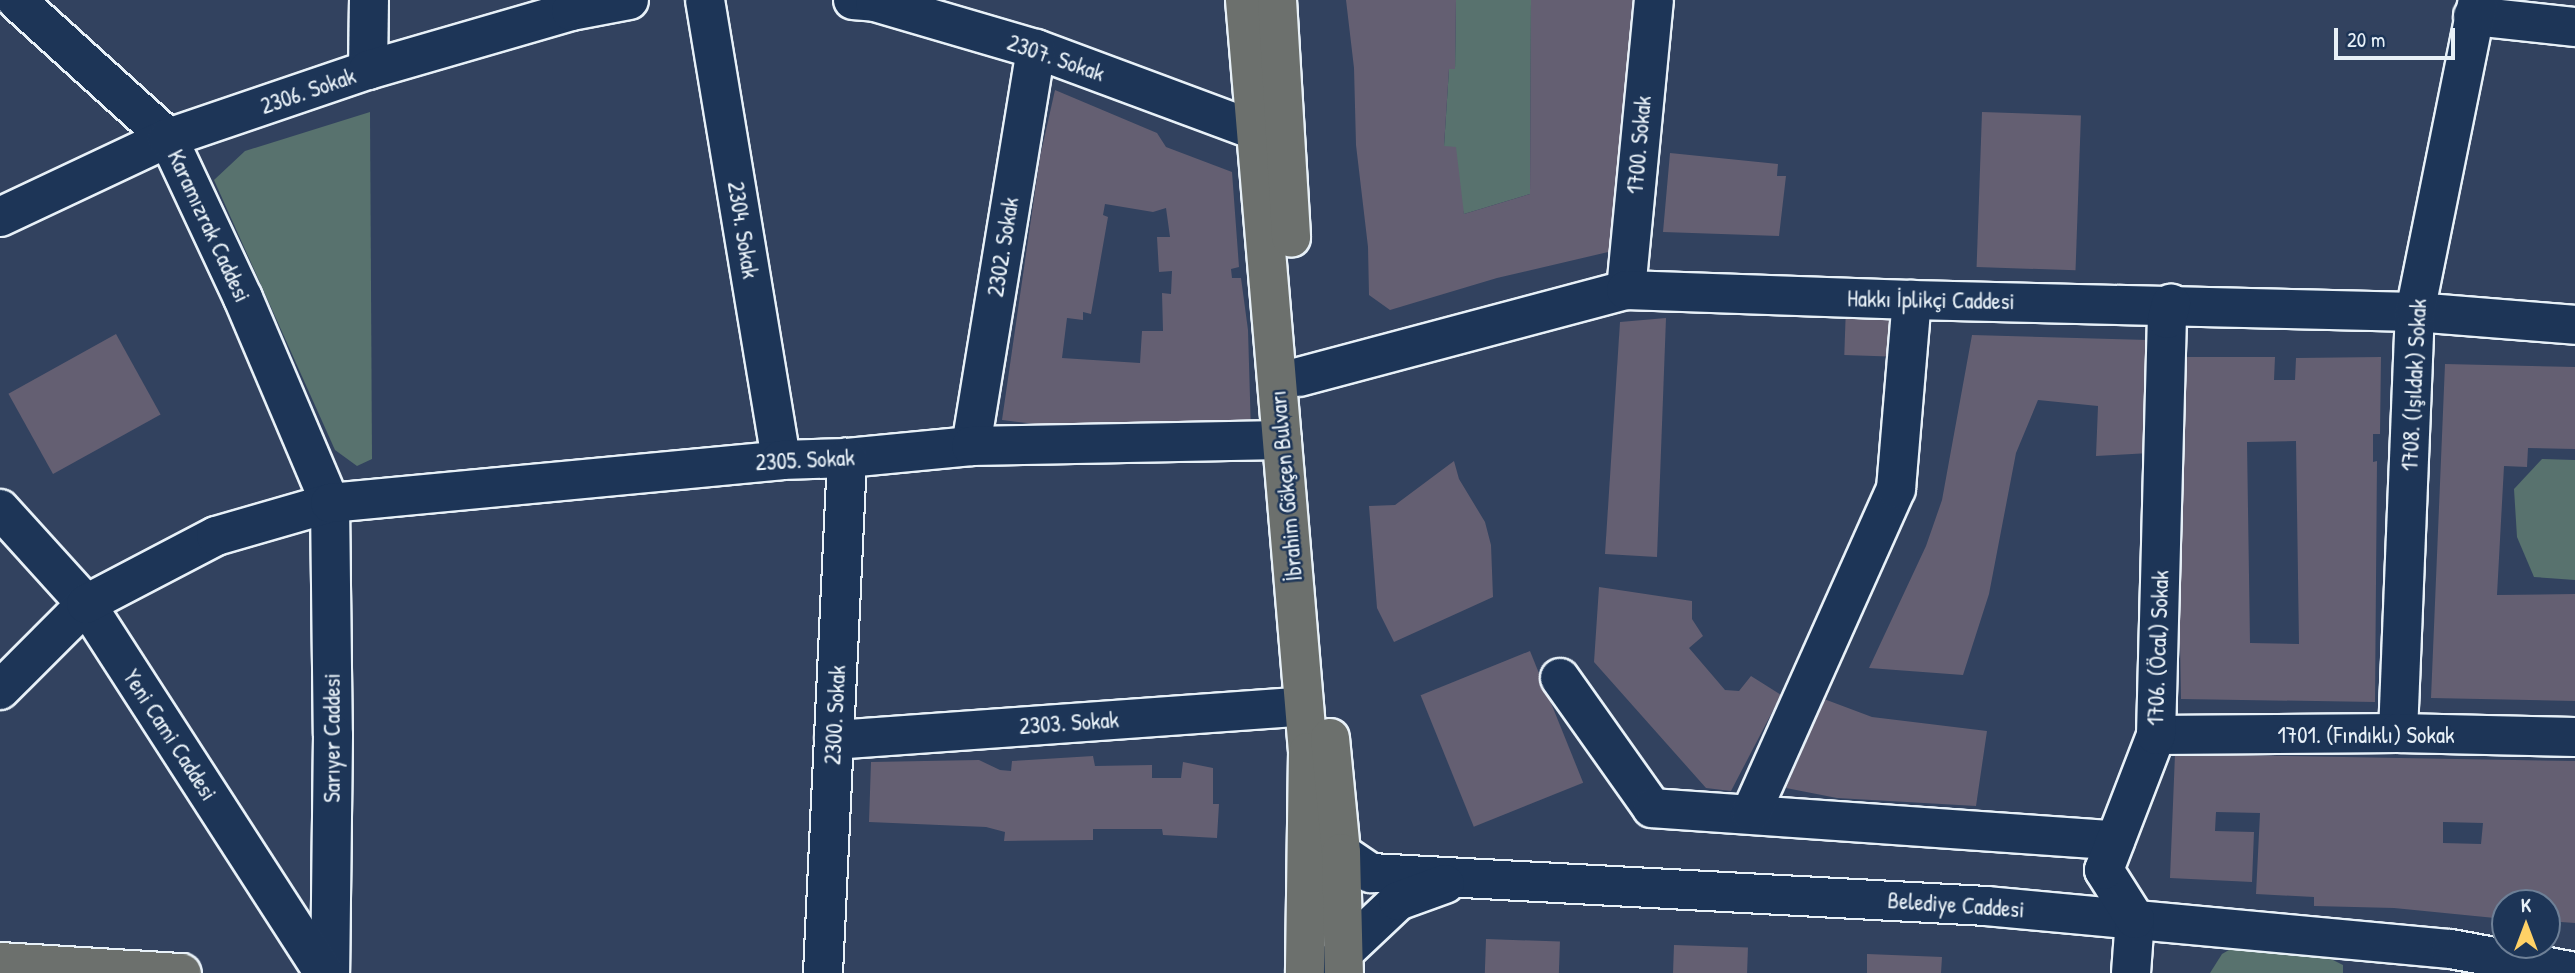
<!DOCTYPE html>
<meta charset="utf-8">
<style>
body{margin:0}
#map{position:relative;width:2575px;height:973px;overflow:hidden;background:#32425f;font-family:"Patrick Hand",sans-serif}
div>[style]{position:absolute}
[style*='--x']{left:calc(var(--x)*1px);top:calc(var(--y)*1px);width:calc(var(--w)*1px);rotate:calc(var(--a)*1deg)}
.green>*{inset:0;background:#58726e}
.building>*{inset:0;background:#645f72;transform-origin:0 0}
.roads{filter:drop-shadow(2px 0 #e8f1f8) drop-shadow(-2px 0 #e8f1f8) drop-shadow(0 2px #e8f1f8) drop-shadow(0 -2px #e8f1f8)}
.minor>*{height:38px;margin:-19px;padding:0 19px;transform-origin:19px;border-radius:19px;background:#1d3557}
.major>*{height:38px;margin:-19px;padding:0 19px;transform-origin:19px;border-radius:19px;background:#6c706d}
span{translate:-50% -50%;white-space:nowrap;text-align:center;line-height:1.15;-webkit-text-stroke:5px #1d3557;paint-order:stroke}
.street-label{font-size:23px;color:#e8f1f8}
.north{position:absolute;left:2491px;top:889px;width:70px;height:70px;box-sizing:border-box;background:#1d3557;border:2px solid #6e8097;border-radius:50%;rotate:0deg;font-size:19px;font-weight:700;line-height:28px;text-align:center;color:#e8f1f8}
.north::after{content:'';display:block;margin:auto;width:24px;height:32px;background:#ffd166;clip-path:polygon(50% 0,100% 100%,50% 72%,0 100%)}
.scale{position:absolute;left:2334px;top:28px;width:121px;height:32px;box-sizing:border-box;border:4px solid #e8f1f8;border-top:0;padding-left:9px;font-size:21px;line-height:24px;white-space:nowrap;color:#e8f1f8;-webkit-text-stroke:5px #1d3557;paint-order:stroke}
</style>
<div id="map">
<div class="green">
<i style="clip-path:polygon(1456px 0,1531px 0,1530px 194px,1464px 214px,1444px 146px,1449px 69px,1455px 69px)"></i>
<i style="clip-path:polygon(370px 112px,372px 459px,357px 466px,335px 450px,214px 180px,245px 151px)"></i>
<i style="clip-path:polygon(2542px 459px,2575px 460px,2575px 580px,2534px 577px,2517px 537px,2514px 489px)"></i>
<i style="clip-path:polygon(2241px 943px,2313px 950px,2343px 965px,2343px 973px,2210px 973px,2222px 954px)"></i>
</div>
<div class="building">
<i style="clip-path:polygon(1346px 0,1456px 0,1455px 69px,1449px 69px,1444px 146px,1456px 147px,1464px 214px,1530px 194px,1531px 0,1642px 0,1637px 41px,1630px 40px,1621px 249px,1497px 278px,1390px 310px,1369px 295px,1368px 247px,1356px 145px,1354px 68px)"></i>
<i style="clip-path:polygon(evenodd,1055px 90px,1157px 133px,1166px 147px,1232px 172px,1239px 267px,1231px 269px,1232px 278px,1241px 278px,1248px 330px,1251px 432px,1070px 428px,1002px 420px,1040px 157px,1055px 90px,1105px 204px,1153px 212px,1166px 208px,1170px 237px,1157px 237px,1159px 272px,1172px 271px,1171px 294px,1162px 293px,1163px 331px,1142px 331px,1140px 363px,1062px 358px,1067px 318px,1083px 320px,1083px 312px,1091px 314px,1108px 217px,1103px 215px,1105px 204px)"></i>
<i style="left:1982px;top:112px;width:99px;height:155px;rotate:2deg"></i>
<i style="clip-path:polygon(1670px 153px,1778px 164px,1777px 176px,1786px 176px,1779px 236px,1663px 232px)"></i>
<i style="left:1846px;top:306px;width:59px;height:49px;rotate:2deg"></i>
<i style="clip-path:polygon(1666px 318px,1657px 557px,1605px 554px,1620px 322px)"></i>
<i style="left:116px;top:334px;width:92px;height:123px;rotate:61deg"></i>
<i style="clip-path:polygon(1972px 335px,2148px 340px,2150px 453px,2096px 456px,2098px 406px,2038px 400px,2016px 453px,1989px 594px,1963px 675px,1869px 668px,1926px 546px,1942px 500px)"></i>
<i style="clip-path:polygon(evenodd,2175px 357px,2275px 357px,2274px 380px,2295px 380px,2296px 358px,2381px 357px,2380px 434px,2373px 434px,2373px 462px,2377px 461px,2375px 702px,2181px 699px,2175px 357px,2296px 441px,2299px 644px,2250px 643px,2247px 442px,2296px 441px)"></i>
<i style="clip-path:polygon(2445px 364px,2575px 367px,2575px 449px,2528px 448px,2527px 467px,2504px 466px,2497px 595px,2575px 594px,2575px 701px,2431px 698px)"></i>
<i style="clip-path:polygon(1454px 461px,1459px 479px,1485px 522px,1491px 545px,1493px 597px,1394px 642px,1377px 608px,1369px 506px,1395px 505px)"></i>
<i style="clip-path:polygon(1599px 587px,1692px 601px,1692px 619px,1703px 636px,1689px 648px,1725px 690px,1739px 691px,1751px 676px,1781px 695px,1731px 791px,1706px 788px,1594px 662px)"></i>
<i style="left:1530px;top:651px;width:142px;height:118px;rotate:68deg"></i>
<i style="clip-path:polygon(1824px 699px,1872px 717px,1987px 731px,1976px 806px,1837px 798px,1786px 788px)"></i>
<i style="clip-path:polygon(evenodd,2175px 754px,2575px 761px,2575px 923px,2547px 921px,2547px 903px,2505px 903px,2505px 919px,2394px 908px,2314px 906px,2314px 897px,2256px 894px,2260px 813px,2216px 812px,2215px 831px,2254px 832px,2252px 882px,2170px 878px,2175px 754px,2443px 822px,2483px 823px,2481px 844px,2443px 843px,2443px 822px)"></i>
<i style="clip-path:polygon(1093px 756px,1095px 766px,1152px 765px,1152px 778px,1181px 778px,1183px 762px,1213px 768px,1213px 804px,1219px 804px,1217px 838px,1163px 835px,1162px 829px,1093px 829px,1093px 840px,1004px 841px,1005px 832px,986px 827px,869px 822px,871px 762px,979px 760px,1000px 770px,1011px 771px,1012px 761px)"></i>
<i style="left:1486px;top:939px;width:74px;height:34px;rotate:2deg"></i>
<i style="left:1674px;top:945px;width:74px;height:28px;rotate:2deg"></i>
<i style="clip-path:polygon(1867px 954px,1942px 957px,1941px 973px,1867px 973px)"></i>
</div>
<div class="roads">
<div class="minor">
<i style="--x:16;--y:0;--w:205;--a:42.2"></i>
<i style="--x:168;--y:138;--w:177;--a:64.9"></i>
<i style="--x:243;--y:298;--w:223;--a:67"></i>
<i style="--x:330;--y:503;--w:232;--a:89.3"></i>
<i style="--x:333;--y:735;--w:238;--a:90.7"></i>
<i style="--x:705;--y:0;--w:466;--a:80.6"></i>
<i style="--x:853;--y:0;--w:22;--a:5"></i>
<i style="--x:875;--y:2;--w:168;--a:16.3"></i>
<i style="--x:1036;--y:49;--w:235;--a:20.4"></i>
<i style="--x:2473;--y:16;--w:103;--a:6.2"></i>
<i style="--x:368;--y:70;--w:70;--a:-89.2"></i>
<i style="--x:0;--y:217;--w:186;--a:-25.2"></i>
<i style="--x:168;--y:138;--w:211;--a:-18.8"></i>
<i style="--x:368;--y:70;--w:211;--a:-16.2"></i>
<i style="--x:571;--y:11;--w:59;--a:-10.7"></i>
<i style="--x:1626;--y:290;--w:291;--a:-84.5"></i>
<i style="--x:1299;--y:377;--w:338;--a:-14.9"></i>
<i style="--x:1626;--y:290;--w:286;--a:2"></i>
<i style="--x:1912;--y:300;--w:503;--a:1.37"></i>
<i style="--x:2415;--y:312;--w:161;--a:4.6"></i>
<i style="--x:971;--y:446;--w:402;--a:-80.7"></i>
<i style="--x:0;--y:509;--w:128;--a:47.8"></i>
<i style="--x:86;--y:604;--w:439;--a:57.2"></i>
<i style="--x:1560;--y:678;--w:159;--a:54.7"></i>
<i style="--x:1652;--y:808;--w:464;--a:4"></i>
<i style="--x:0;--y:690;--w:122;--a:-45"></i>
<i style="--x:86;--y:604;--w:147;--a:-27.6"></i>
<i style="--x:216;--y:536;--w:119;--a:-16.1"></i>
<i style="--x:330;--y:503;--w:453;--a:-5.4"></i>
<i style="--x:781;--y:460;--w:66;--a:-1.7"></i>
<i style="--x:847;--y:458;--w:125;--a:-5.5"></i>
<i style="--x:971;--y:446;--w:311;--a:-1.1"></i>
<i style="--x:2398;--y:733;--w:421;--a:-87.7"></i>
<i style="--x:2415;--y:312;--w:318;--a:-78.6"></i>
<i style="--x:2156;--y:735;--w:242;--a:-0.5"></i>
<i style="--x:2398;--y:733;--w:177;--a:1.3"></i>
<i style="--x:834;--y:740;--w:471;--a:-4.1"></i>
<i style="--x:1751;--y:813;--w:355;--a:-65.9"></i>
<i style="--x:1896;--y:489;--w:190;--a:-85.2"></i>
<i style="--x:1341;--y:853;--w:36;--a:34"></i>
<i style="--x:1371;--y:873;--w:616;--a:3.07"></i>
<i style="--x:1986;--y:906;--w:467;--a:5.3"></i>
<i style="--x:2451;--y:949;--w:126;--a:10.5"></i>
<i style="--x:1328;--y:972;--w:26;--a:-51"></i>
<i style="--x:1344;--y:952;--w:74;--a:-43.4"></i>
<i style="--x:1398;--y:901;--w:50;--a:-19.9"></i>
<i style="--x:823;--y:973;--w:516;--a:-87.33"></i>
<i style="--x:2131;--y:973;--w:54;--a:-85.8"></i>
<i style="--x:2135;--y:919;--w:58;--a:-122.3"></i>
<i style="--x:2104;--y:870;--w:145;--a:-68.9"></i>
<i style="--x:2156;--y:735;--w:416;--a:-88.5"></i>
<i style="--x:2167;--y:319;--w:16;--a:-75"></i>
</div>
<div class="major">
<i style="--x:1245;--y:0;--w:755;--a:85.21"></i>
<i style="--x:1308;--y:752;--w:221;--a:90.8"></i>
<i style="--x:1277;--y:0;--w:238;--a:86.6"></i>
<i style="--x:1330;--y:738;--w:116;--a:84.5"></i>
<i style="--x:1341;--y:853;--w:120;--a:88.6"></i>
<i style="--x:0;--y:962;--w:182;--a:3.5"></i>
</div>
</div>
<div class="street-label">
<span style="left:1056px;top:58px;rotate:19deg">2307. Sokak</span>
<span style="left:308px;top:91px;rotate:-19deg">2306. Sokak</span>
<span style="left:1639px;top:145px;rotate:-85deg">1700. Sokak</span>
<span style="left:209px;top:226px;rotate:65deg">Karamızrak Caddesi</span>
<span style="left:743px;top:230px;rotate:81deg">2304. Sokak</span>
<span style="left:1003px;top:247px;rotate:-81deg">2302. Sokak</span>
<span style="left:1931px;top:300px;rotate:1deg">Hakkı İplikçi Caddesi</span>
<span style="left:2414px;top:385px;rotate:-87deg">1708. (Işıldak) Sokak</span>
<span style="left:805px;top:460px;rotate:-3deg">2305. Sokak</span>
<span style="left:1286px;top:486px;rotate:-95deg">İbrahim Gökçen Bulvarı</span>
<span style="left:2158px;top:648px;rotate:-88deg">1706. (Öcal) Sokak</span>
<span style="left:835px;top:715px;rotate:-87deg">2300. Sokak</span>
<span style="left:1069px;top:723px;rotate:-4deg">2303. Sokak</span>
<span style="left:170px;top:735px;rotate:57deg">Yeni Cami Caddesi</span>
<span style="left:2366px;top:735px">1701. (Fındıklı) Sokak</span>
<span style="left:332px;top:738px;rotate:-90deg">Sarıyer Caddesi</span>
<span style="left:1956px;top:905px;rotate:4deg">Belediye Caddesi</span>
</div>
<div class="north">K</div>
<div class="scale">20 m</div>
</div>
